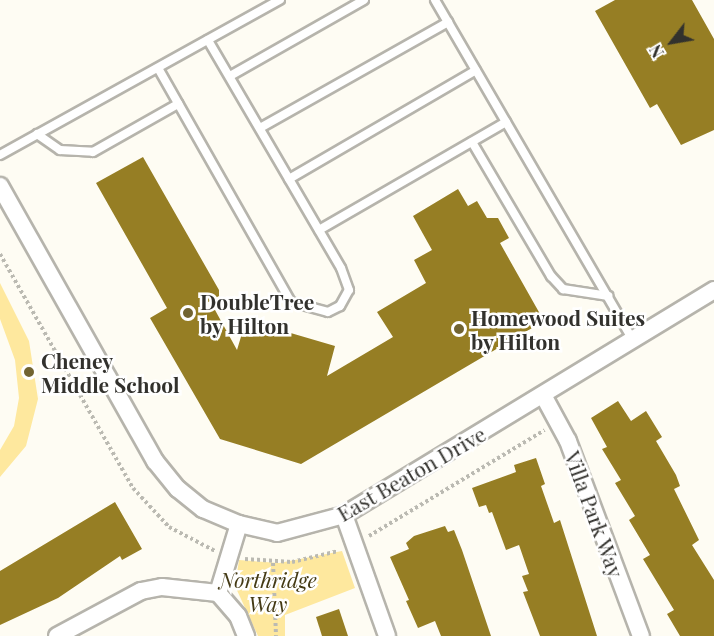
<!DOCTYPE html>
<style>
body{margin:0}
#map{position:relative;width:714px;height:636px;overflow:hidden;background:#fefcf3;font-family:"Playfair Display",serif}
div>[style]{position:absolute}
[style*='--x']{left:calc(var(--x)*1px);top:calc(var(--y)*1px);width:calc(var(--w)*1px);rotate:calc(var(--a)*1deg)}
.green>*{inset:0;background:#fee89e}
.building>*{inset:0;background:#967e24}
.path>*{height:4px;margin-top:-2px;transform-origin:0;background:repeating-linear-gradient(90deg,#bbbab2 0 3px,transparent 0 6px)}
.roads{filter:drop-shadow(2px 0 #b6b4ac) drop-shadow(-2px 0 #b6b4ac) drop-shadow(0 2px #b6b4ac) drop-shadow(0 -2px #b6b4ac)}
.lane>*{height:8px;margin:-4px;padding:0 4px;transform-origin:4px;border-radius:4px;background:#fff}
.street>*{height:16px;margin:-8px;padding:0 8px;transform-origin:8px;border-radius:8px;background:#fff}
.dots>*{width:16px;height:16px;translate:-50% -50%;box-sizing:border-box;border:3px solid #fff;border-radius:50%}
span{translate:-50% -50%;white-space:nowrap;text-align:center;line-height:1.15;-webkit-text-stroke:5px #fff;paint-order:stroke}
.poi-label{font-size:21px;color:#32312d;font-weight:700}
.left{translate:0 -50%;text-align:left}
.street-label{font-size:21px;color:#32312d}
.park-label{font-size:21px;color:#443a15;font-style:italic}
.north{position:absolute;left:642px;top:12px;width:60px;height:60px;-webkit-text-stroke:4px #fff;paint-order:stroke;rotate:239deg;font-size:16px;font-weight:700;line-height:24px;text-align:center;color:#32312d}
.north::after{content:'';display:block;margin:auto;width:21px;height:27px;background:#32312d;clip-path:polygon(50% 0,100% 100%,50% 72%,0 100%)}
</style>
<div id="map">
<div class="green">
<i style="clip-path:polygon(0 283px,29px 341px,38px 399px,26px 446px,0 477px,0 450px,14px 426px,19px 398px,15px 360px,0 319px)"></i>
<i style="clip-path:polygon(342px 551px,355px 588px,285px 615px,285px 636px,258px 636px,235px 586px,239px 560px,279px 563px)"></i>
</div>
<div class="building">
<i style="clip-path:polygon(615px 0,692px 0,714px 39px,714px 130px,681px 145px,657px 104px,650px 108px,595px 11px)"></i>
<i style="clip-path:polygon(143px 157px,219px 290px,219px 296px,201px 306px,215px 310px,237px 350px,246px 320px,335px 346px,327px 376px,393px 337px,377px 312px,426px 283px,414px 260px,432px 250px,413px 216px,458px 189px,468px 206px,477px 201px,487px 218px,498px 218px,509px 238px,500px 243px,544px 321px,301px 464px,220px 439px,150px 318px,167px 308px,96px 183px)"></i>
<i style="clip-path:polygon(618px 401px,631px 421px,646px 411px,662px 437px,656px 441px,676px 475px,680px 486px,674px 489px,699px 540px,692px 545px,714px 580px,714px 636px,680px 636px,667px 614px,674px 610px,643px 559px,650px 555px,629px 520px,635px 516px,615px 483px,621px 480px,602px 449px,607px 447px,591px 418px)"></i>
<i style="clip-path:polygon(536px 458px,545px 484px,541px 486px,554px 523px,560px 520px,597px 636px,540px 636px,523px 592px,528px 591px,522px 576px,529px 574px,519px 545px,506px 550px,492px 512px,489px 513px,486px 505px,479px 507px,472px 488px,516px 472px,514px 465px)"></i>
<i style="clip-path:polygon(115px 502px,142px 549px,122px 560px,120px 556px,58px 598px,0 625px,0 571px)"></i>
<i style="clip-path:polygon(445px 526px,448px 532px,454px 530px,462px 550px,491px 636px,441px 636px,435px 621px,418px 628px,406px 601px,409px 600px,390px 557px,409px 549px,406px 543px,414px 536px)"></i>
<i style="clip-path:polygon(339px 609px,348px 636px,322px 636px,316px 617px)"></i>
</div>
<div class="path">
<i style="--x:0;--y:254;--w:269;--a:60.4"></i>
<i style="--x:133;--y:488;--w:53;--a:47.3"></i>
<i style="--x:169;--y:527;--w:52;--a:27.6"></i>
<i style="--x:369;--y:536;--w:205;--a:-31.1"></i>
<i style="--x:245;--y:559;--w:47;--a:3.7"></i>
<i style="--x:292;--y:562;--w:47;--a:-13.4"></i>
<i style="--x:273;--y:563;--w:73;--a:87.6"></i>
</div>
<div class="roads">
<div class="lane">
<i style="--x:435;--y:0;--w:393;--a:59.8"></i>
<i style="--x:158;--y:68;--w:269;--a:60.4"></i>
<i style="--x:291;--y:302;--w:38;--a:15"></i>
<i style="--x:328;--y:312;--w:13;--a:-27"></i>
<i style="--x:340;--y:306;--w:18;--a:-61"></i>
<i style="--x:349;--y:290;--w:23;--a:-110"></i>
<i style="--x:341;--y:268;--w:264;--a:-120.3"></i>
<i style="--x:230;--y:76;--w:154;--a:-29.6"></i>
<i style="--x:260;--y:128;--w:216;--a:-29.4"></i>
<i style="--x:37;--y:134;--w:28;--a:35"></i>
<i style="--x:60;--y:150;--w:33;--a:3"></i>
<i style="--x:93;--y:152;--w:98;--a:-29.5"></i>
<i style="--x:472;--y:142;--w:156;--a:59.5"></i>
<i style="--x:551;--y:276;--w:18;--a:47"></i>
<i style="--x:563;--y:289;--w:46;--a:8.8"></i>
<i style="--x:0;--y:155;--w:320;--a:-29"></i>
<i style="--x:289;--y:179;--w:216;--a:-30.2"></i>
<i style="--x:319;--y:230;--w:216;--a:-30"></i>
</div>
<div class="street">
<i style="--x:0;--y:186;--w:316;--a:60.6"></i>
<i style="--x:155;--y:461;--w:36;--a:51"></i>
<i style="--x:178;--y:489;--w:32;--a:39"></i>
<i style="--x:203;--y:509;--w:39;--a:23"></i>
<i style="--x:239;--y:524;--w:39;--a:13"></i>
<i style="--x:277;--y:533;--w:69;--a:-15"></i>
<i style="--x:344;--y:515;--w:433;--a:-31.3"></i>
<i style="--x:543;--y:395;--w:52;--a:61.5"></i>
<i style="--x:568;--y:441;--w:208;--a:69.5"></i>
<i style="--x:344;--y:515;--w:128;--a:70.4"></i>
<i style="--x:218;--y:593;--w:30;--a:49"></i>
<i style="--x:238;--y:616;--w:22;--a:68"></i>
<i style="--x:57;--y:636;--w:95;--a:-28.2"></i>
<i style="--x:141;--y:591;--w:21;--a:-11"></i>
<i style="--x:162;--y:587;--w:56;--a:6.1"></i>
<i style="--x:218;--y:593;--w:72;--a:-73.1"></i>
</div>
</div>
<div class="dots">
<i style="left:188px;top:313px;background:#726431"></i>
<i style="left:459px;top:329px;background:#726431"></i>
<i style="left:29px;top:372px;background:#726431"></i>
</div>
<div class="poi-label">
<span class="left" style="left:200px;top:313px">DoubleTree<br>by Hilton</span>
<span class="left" style="left:471px;top:329px">Homewood Suites<br>by Hilton</span>
<span class="left" style="left:41px;top:372px">Cheney<br>Middle School</span>
</div>
<div class="street-label">
<span style="left:411px;top:473px;rotate:-30deg">East Beaton Drive</span>
<span style="left:595px;top:514px;rotate:70deg">Villa Park Way</span>
</div>
<div class="park-label">
<span style="left:268px;top:591px">Northridge<br>Way</span>
</div>
<div class="north">N</div>
</div>
